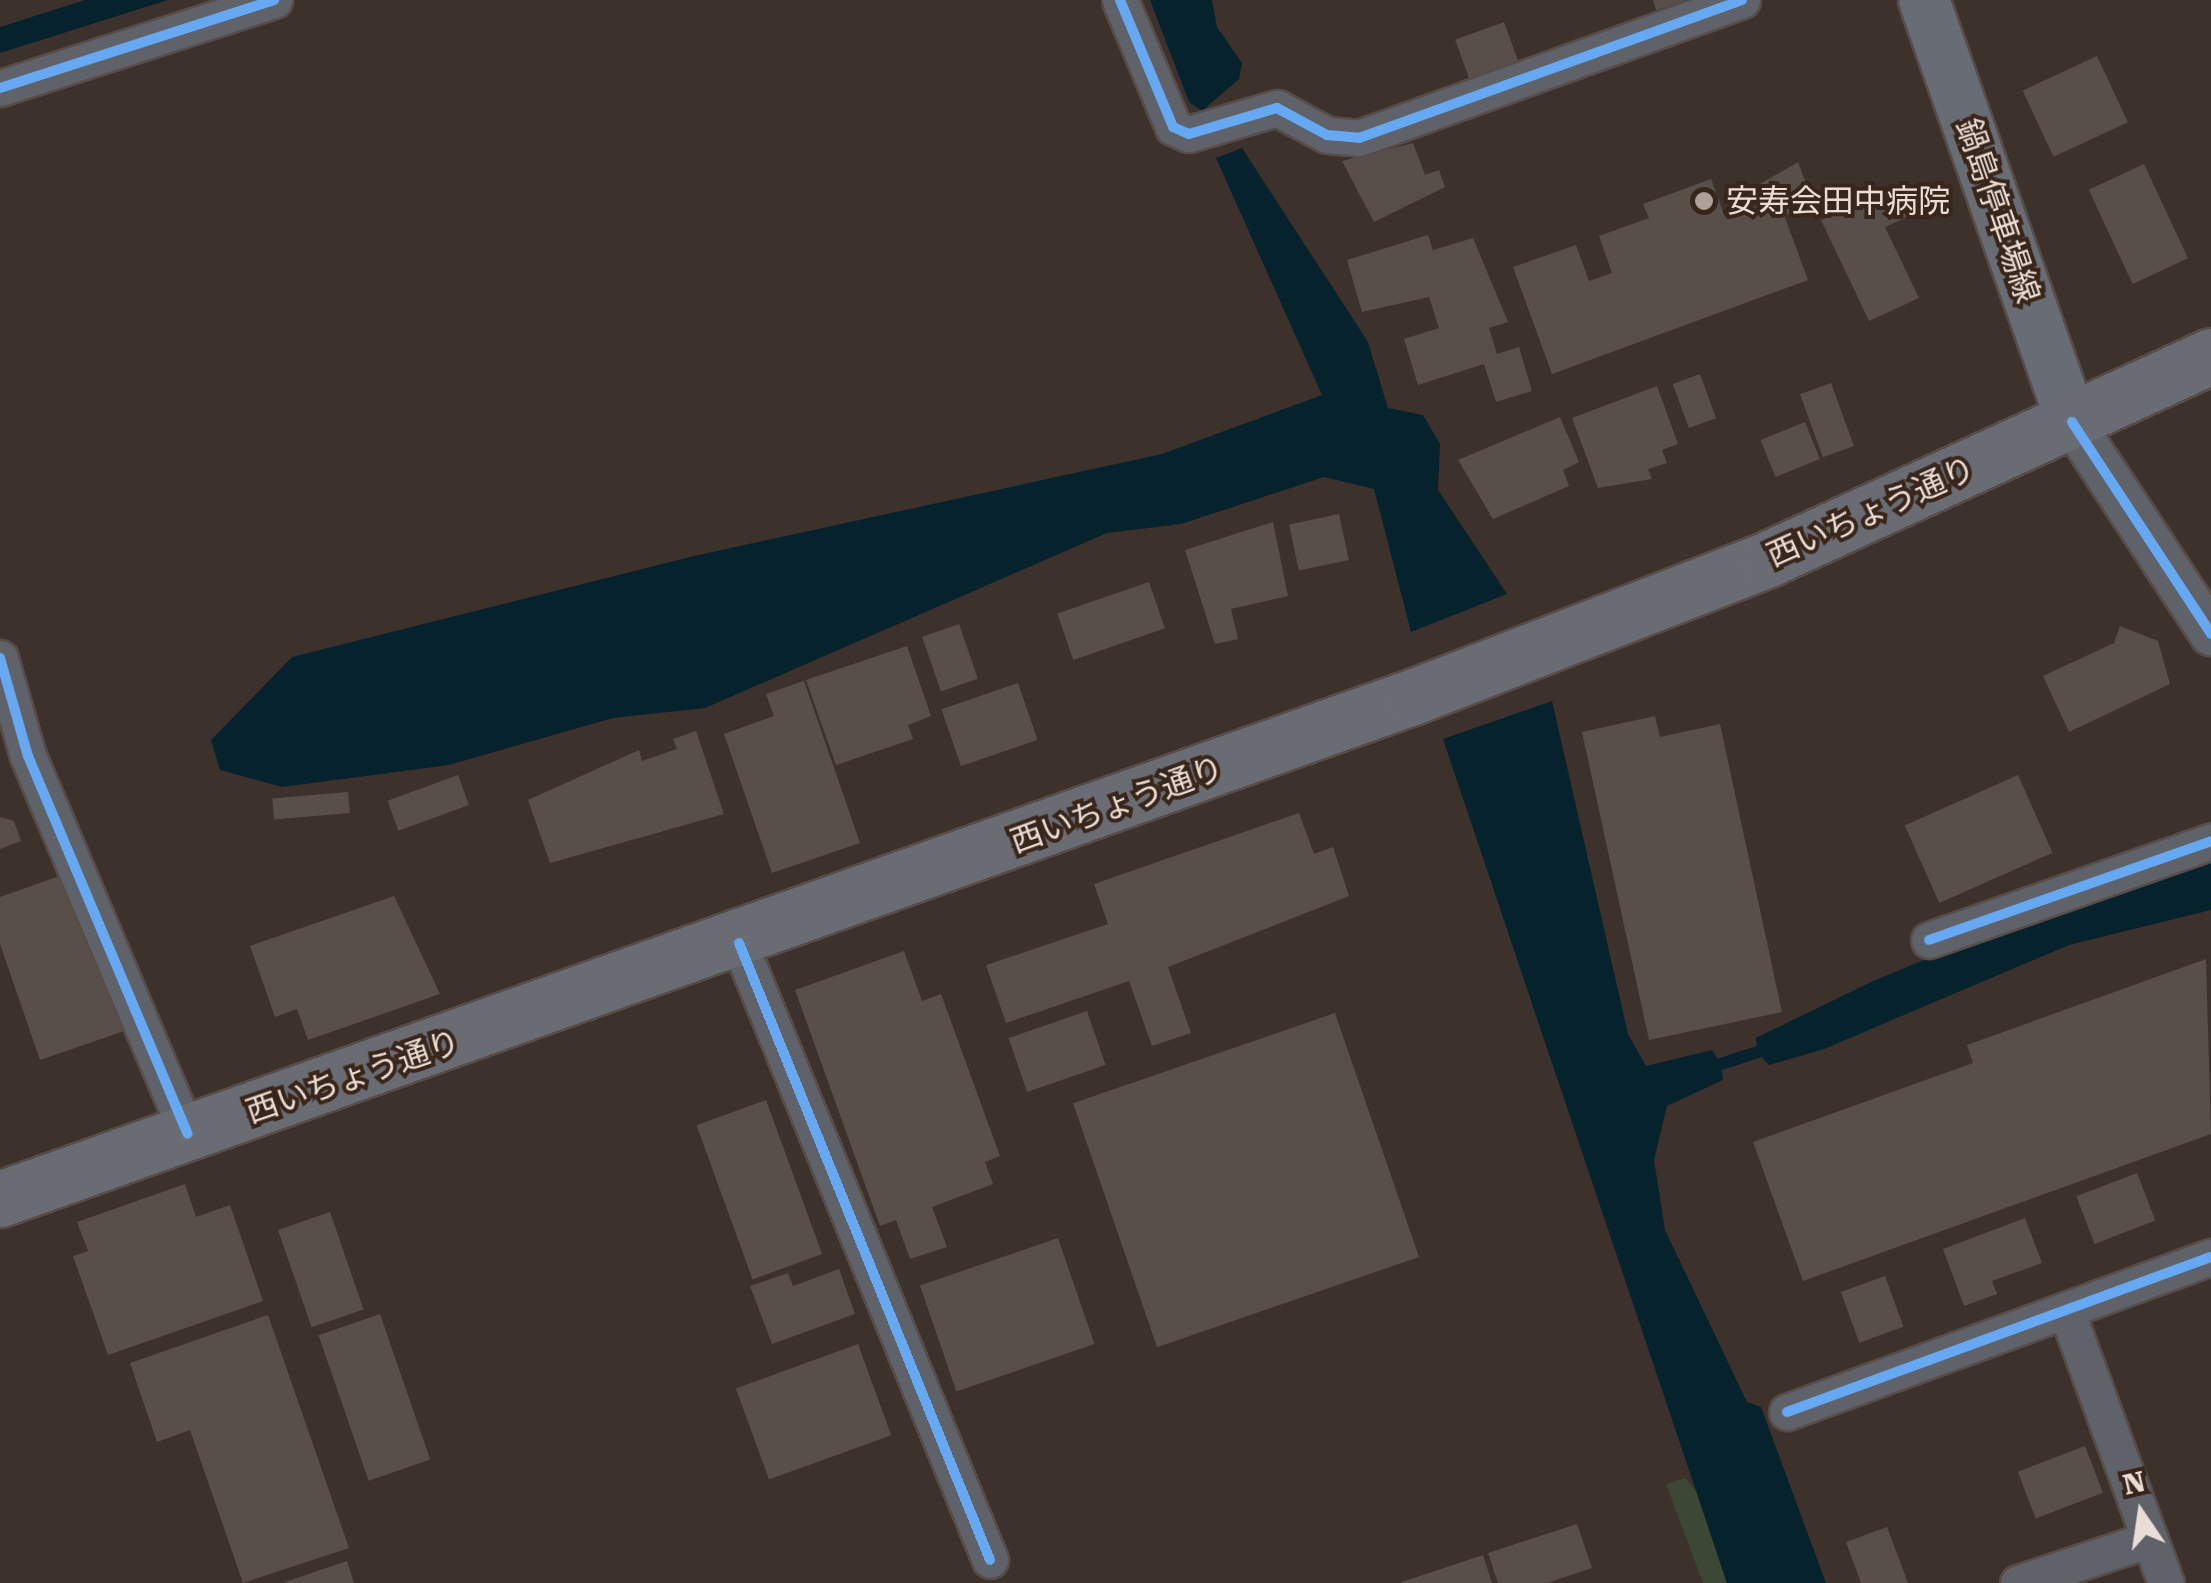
<!DOCTYPE html>
<meta charset="utf-8">
<style>
body{margin:0}
#map{position:relative;width:2211px;height:1583px;overflow:hidden;background:#3d312b;font-family:"Roboto Serif","Noto Sans JP",serif}
div>[style]{position:absolute}
[style*='--x']{left:calc(var(--x)*1px);top:calc(var(--y)*1px);width:calc(var(--w)*1px);rotate:calc(var(--a)*1deg)}
.green>*{inset:0;background:#3d4736}
.water>*{inset:0;background:#06222d}
.stream>*{height:12px;margin:-6px;padding:0 6px;transform-origin:6px;border-radius:6px;background:#06222d}
.building>*{inset:0;background:#584f4a;transform-origin:0 0}
.roads{filter:drop-shadow(2px 0 #574d48) drop-shadow(-2px 0 #574d48) drop-shadow(0 2px #574d48) drop-shadow(0 -2px #574d48)}
.minor>*{height:35px;margin:-17.5px;padding:0 17.5px;transform-origin:17.5px;border-radius:17.5px;background:#5f6269}
.tertiary>*{height:42px;margin:-21px;padding:0 21px;transform-origin:21px;border-radius:21px;background:#5f6269}
.secondary>*{height:50px;margin:-25px;padding:0 25px;transform-origin:25px;border-radius:25px;background:#686c74}
.trunk>*{height:55px;margin:-27.5px;padding:0 27.5px;transform-origin:27.5px;border-radius:27.5px;background:#6a6c74}
.cycleway>*{height:10px;margin:-5px;padding:0 5px;transform-origin:5px;border-radius:5px;background:#66a8f1}
.dots>*{width:28px;height:28px;translate:-50% -50%;box-sizing:border-box;border:5px solid #39261a;border-radius:50%}
span{translate:-50% -50%;white-space:nowrap;text-align:center;line-height:1.15;-webkit-text-stroke:8px #39261a;paint-order:stroke}
.poi-label{font-size:32px;color:#eaddd6}
.left{translate:0 -50%;text-align:left}
.street-label{font-size:32px;color:#eaddd6}
.north{position:absolute;left:2091px;top:1463px;width:100px;height:100px;-webkit-text-stroke:8px #39261a;paint-order:stroke;rotate:347deg;font-size:28px;font-weight:700;line-height:40px;text-align:center;color:#eaddd6}
.north::after{content:'';display:block;margin:auto;width:35px;height:45px;background:#eaddd6;clip-path:polygon(50% 0,100% 100%,50% 72%,0 100%)}
</style>
<div id="map">
<div class="green">
<i style="clip-path:polygon(1685px 1478px,1697px 1492px,1727px 1583px,1703px 1583px,1666px 1484px)"></i>
</div>
<div class="water">
<i style="clip-path:polygon(85px 0,168px 0,0 53px,0 27px)"></i>
<i style="clip-path:polygon(1150px 0,1212px 0,1217px 27px,1242px 63px,1239px 79px,1202px 111px,1189px 102px)"></i>
<i style="clip-path:polygon(1242px 148px,1368px 342px,1388px 408px,1423px 415px,1440px 444px,1438px 490px,1507px 594px,1411px 632px,1374px 489px,1324px 477px,1181px 524px,1107px 533px,705px 708px,613px 718px,449px 765px,282px 787px,220px 770px,211px 740px,292px 657px,694px 556px,1162px 454px,1322px 395px,1216px 158px)"></i>
<i style="clip-path:polygon(1552px 701px,1628px 1034px,1646px 1066px,1712px 1050px,1721px 1064px,1723px 1080px,1667px 1106px,1654px 1160px,1665px 1230px,1747px 1402px,1761px 1407px,1826px 1583px,1727px 1583px,1443px 739px)"></i>
<i style="clip-path:polygon(2211px 862px,2211px 910px,2069px 945px,1824px 1049px,1769px 1065px,1757px 1052px,1756px 1038px,1873px 981px,2079px 896px)"></i>
</div>
<div class="stream">
<i style="--x:1721;--y:1064;--w:38;--a:-18"></i>
</div>
<div class="building">
<i style="clip-path:polygon(1653px 0,1683px 0,1683px 1px,1656px 10px)"></i>
<i style="left:1504px;top:22px;width:44px;height:52px;rotate:70deg"></i>
<i style="left:2097px;top:56px;width:73px;height:82px;rotate:65deg"></i>
<i style="clip-path:polygon(1413px 143px,1425px 175px,1439px 170px,1445px 187px,1374px 222px,1342px 161px)"></i>
<i style="clip-path:polygon(1798px 162px,1814px 205px,1784px 215px,1808px 280px,1552px 374px,1513px 267px,1576px 245px,1589px 281px,1612px 273px,1599px 236px,1649px 218px,1643px 204px,1711px 179px,1725px 217px,1761px 205px,1755px 187px)"></i>
<i style="left:2144px;top:164px;width:104px;height:61px;rotate:65deg"></i>
<i style="clip-path:polygon(1907px 189px,1918px 212px,1885px 227px,1919px 298px,1869px 321px,1821px 220px)"></i>
<i style="clip-path:polygon(1428px 235px,1433px 250px,1473px 238px,1508px 322px,1489px 328px,1497px 354px,1519px 347px,1532px 391px,1496px 402px,1484px 364px,1418px 385px,1404px 339px,1439px 328px,1429px 297px,1362px 312px,1347px 260px)"></i>
<i style="left:1700px;top:374px;width:47px;height:29px;rotate:70deg"></i>
<i style="left:1831px;top:383px;width:67px;height:33px;rotate:70deg"></i>
<i style="clip-path:polygon(1657px 386px,1678px 444px,1662px 450px,1667px 463px,1648px 469px,1652px 479px,1598px 488px,1572px 418px)"></i>
<i style="clip-path:polygon(1560px 417px,1579px 462px,1563px 470px,1569px 486px,1493px 519px,1458px 460px)"></i>
<i style="left:1805px;top:422px;width:40px;height:48px;rotate:68deg"></i>
<i style="left:1339px;top:514px;width:47px;height:51px;rotate:78deg"></i>
<i style="clip-path:polygon(1273px 522px,1288px 596px,1231px 609px,1238px 639px,1215px 644px,1185px 550px)"></i>
<i style="left:1149px;top:582px;width:49px;height:97px;rotate:71deg"></i>
<i style="left:959px;top:624px;width:58px;height:39px;rotate:71deg"></i>
<i style="clip-path:polygon(2120px 626px,2158px 641px,2170px 684px,2069px 732px,2043px 676px,2114px 643px)"></i>
<i style="clip-path:polygon(907px 646px,931px 716px,908px 725px,913px 739px,836px 765px,806px 680px)"></i>
<i style="clip-path:polygon(804px 681px,860px 843px,772px 873px,724px 734px,774px 716px,766px 694px)"></i>
<i style="left:1018px;top:683px;width:60px;height:81px;rotate:71deg"></i>
<i style="clip-path:polygon(1655px 716px,1660px 737px,1720px 724px,1782px 1012px,1649px 1040px,1582px 732px)"></i>
<i style="clip-path:polygon(696px 731px,724px 814px,550px 863px,528px 800px,639px 750px,642px 761px,677px 749px,673px 739px)"></i>
<i style="left:458px;top:775px;width:32px;height:75px;rotate:70deg"></i>
<i style="left:2018px;top:775px;width:85px;height:124px;rotate:66deg"></i>
<i style="left:348px;top:792px;width:21px;height:76px;rotate:85deg"></i>
<i style="clip-path:polygon(1299px 813px,1314px 854px,1333px 847px,1349px 896px,1168px 967px,1191px 1033px,1152px 1046px,1129px 981px,1006px 1023px,986px 965px,1108px 924px,1094px 884px)"></i>
<i style="clip-path:polygon(0 817px,14px 821px,21px 841px,0 849px)"></i>
<i style="clip-path:polygon(65px 874px,127px 1030px,40px 1060px,0 944px,0 897px)"></i>
<i style="clip-path:polygon(394px 896px,440px 994px,308px 1040px,297px 1009px,275px 1017px,250px 946px)"></i>
<i style="clip-path:polygon(904px 951px,922px 1001px,941px 994px,1000px 1156px,985px 1162px,993px 1184px,932px 1207px,947px 1247px,910px 1259px,896px 1220px,880px 1226px,795px 990px)"></i>
<i style="clip-path:polygon(2206px 959px,2211px 1134px,1803px 1281px,1753px 1142px,1973px 1063px,1967px 1045px)"></i>
<i style="left:1087px;top:1011px;width:57px;height:83px;rotate:71deg"></i>
<i style="left:1335px;top:1013px;width:258px;height:277px;rotate:71deg"></i>
<i style="left:766px;top:1100px;width:164px;height:74px;rotate:70deg"></i>
<i style="left:2137px;top:1173px;width:51px;height:65px;rotate:69deg"></i>
<i style="clip-path:polygon(185px 1184px,196px 1217px,230px 1205px,263px 1301px,108px 1355px,73px 1256px,88px 1251px,77px 1222px)"></i>
<i style="left:330px;top:1212px;width:103px;height:55px;rotate:71deg"></i>
<i style="clip-path:polygon(2025px 1218px,2042px 1263px,1992px 1281px,1997px 1294px,1964px 1306px,1943px 1249px)"></i>
<i style="left:1058px;top:1238px;width:112px;height:146px;rotate:71deg"></i>
<i style="clip-path:polygon(839px 1269px,855px 1314px,772px 1344px,750px 1286px,788px 1273px,793px 1286px)"></i>
<i style="left:1885px;top:1276px;width:54px;height:47px;rotate:70deg"></i>
<i style="left:380px;top:1314px;width:154px;height:65px;rotate:71deg"></i>
<i style="clip-path:polygon(268px 1315px,349px 1548px,243px 1583px,190px 1430px,157px 1442px,130px 1363px)"></i>
<i style="left:858px;top:1344px;width:97px;height:130px;rotate:70deg"></i>
<i style="left:2085px;top:1446px;width:50px;height:72px;rotate:69deg"></i>
<i style="clip-path:polygon(1577px 1524px,1592px 1568px,1547px 1583px,1498px 1583px,1488px 1553px)"></i>
<i style="clip-path:polygon(1887px 1527px,1908px 1583px,1861px 1583px,1846px 1542px)"></i>
<i style="clip-path:polygon(1483px 1555px,1492px 1583px,1402px 1583px,1402px 1582px)"></i>
<i style="clip-path:polygon(347px 1561px,354px 1583px,285px 1583px,285px 1582px)"></i>
</div>
<div class="roads">
<div class="minor">
<i style="--x:1120;--y:0;--w:138;--a:67.3"></i>
<i style="--x:1173;--y:127;--w:17;--a:24"></i>
<i style="--x:1189;--y:134;--w:92;--a:-16.5"></i>
<i style="--x:1277;--y:108;--w:57;--a:28.4"></i>
<i style="--x:1327;--y:135;--w:32;--a:5"></i>
<i style="--x:1359;--y:138;--w:407;--a:-19.8"></i>
<i style="--x:0;--y:88;--w:288;--a:-17.8"></i>
<i style="--x:0;--y:658;--w:102;--a:74.1"></i>
<i style="--x:28;--y:756;--w:410;--a:67.1"></i>
<i style="--x:1929;--y:940;--w:299;--a:-19.3"></i>
<i style="--x:739;--y:943;--w:666;--a:67.86"></i>
<i style="--x:2066;--y:1310;--w:291;--a:69.9"></i>
<i style="--x:1787;--y:1412;--w:451;--a:-20.1"></i>
<i style="--x:2018;--y:1583;--w:139;--a:-18.4"></i>
</div>
<div class="tertiary">
<i style="--x:2072;--y:422;--w:254;--a:56.7"></i>
</div>
<div class="secondary">
<i style="--x:1924;--y:0;--w:447;--a:70.7"></i>
</div>
<div class="trunk">
<i style="--x:0;--y:1199;--w:1502;--a:-19.57"></i>
<i style="--x:1415;--y:696;--w:381;--a:-21.2"></i>
<i style="--x:1770;--y:558;--w:485;--a:-24.6"></i>
</div>
</div>
<div class="cycleway">
<i style="--x:1120;--y:0;--w:138;--a:67.3"></i>
<i style="--x:1173;--y:127;--w:17;--a:24"></i>
<i style="--x:1189;--y:134;--w:92;--a:-16.5"></i>
<i style="--x:1277;--y:108;--w:57;--a:28.4"></i>
<i style="--x:1327;--y:135;--w:32;--a:5"></i>
<i style="--x:1359;--y:138;--w:407;--a:-19.8"></i>
<i style="--x:0;--y:88;--w:288;--a:-17.8"></i>
<i style="--x:2072;--y:422;--w:254;--a:56.7"></i>
<i style="--x:0;--y:658;--w:102;--a:74.1"></i>
<i style="--x:28;--y:756;--w:410;--a:67.1"></i>
<i style="--x:1929;--y:940;--w:299;--a:-19.3"></i>
<i style="--x:739;--y:943;--w:666;--a:67.86"></i>
<i style="--x:1787;--y:1412;--w:451;--a:-20.1"></i>
</div>
<div class="dots">
<i style="left:1704px;top:201px;background:#ada19a"></i>
</div>
<div class="poi-label">
<span class="left" style="left:1726px;top:201px">安寿会田中病院</span>
</div>
<div class="street-label">
<span style="left:1998px;top:211px;rotate:71deg">鍋島停車場線</span>
<span style="left:1871px;top:512px;rotate:-24deg">西いちょう通り</span>
<span style="left:1117px;top:805px;rotate:-20deg">西いちょう通り</span>
<span style="left:353px;top:1077px;rotate:-19deg">西いちょう通り</span>
</div>
<div class="north">N</div>
</div>
